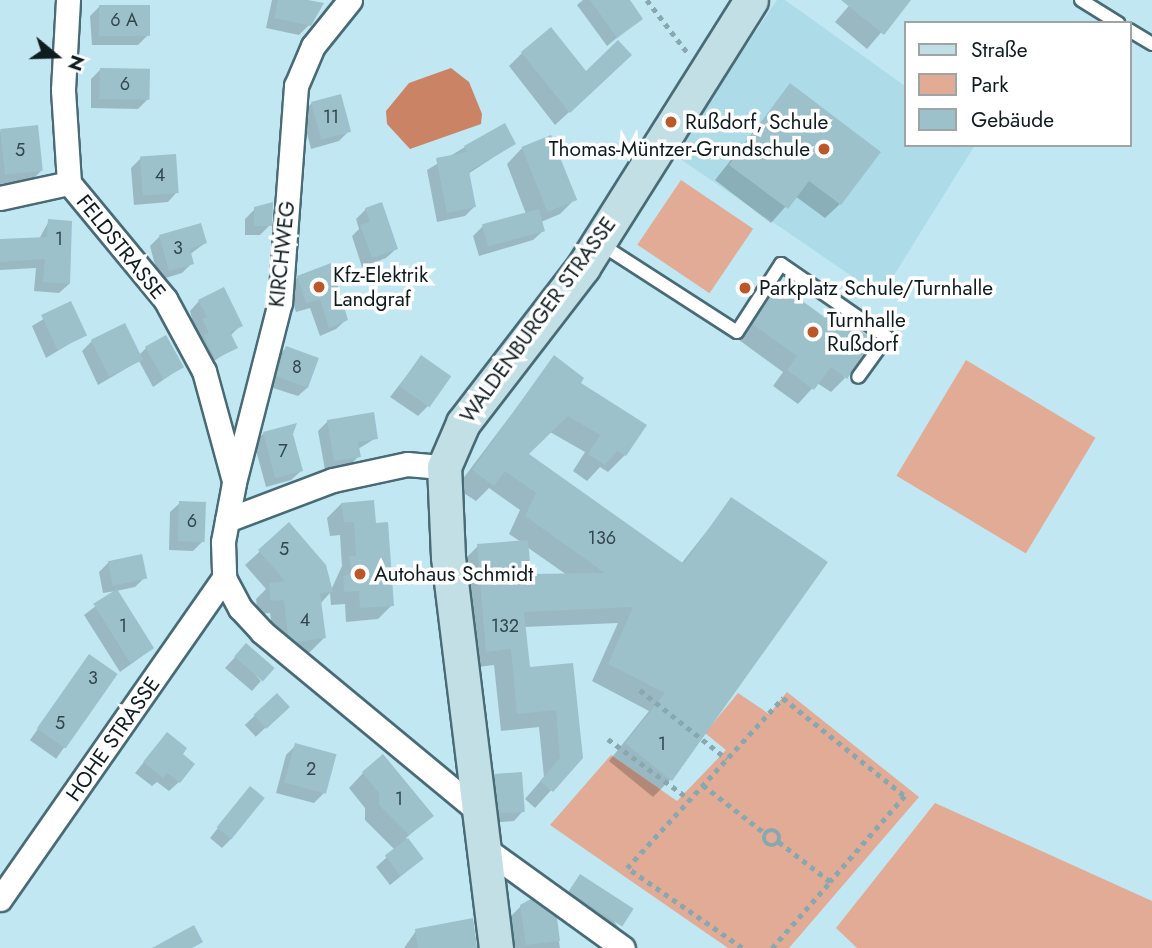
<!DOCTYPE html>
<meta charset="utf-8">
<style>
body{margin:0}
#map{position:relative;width:1152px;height:948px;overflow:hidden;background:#c1e7f2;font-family:Jost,sans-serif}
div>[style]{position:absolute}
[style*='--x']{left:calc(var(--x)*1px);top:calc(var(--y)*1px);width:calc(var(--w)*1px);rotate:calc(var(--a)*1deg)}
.built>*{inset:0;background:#addbe8}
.green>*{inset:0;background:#e1ab95;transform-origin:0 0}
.water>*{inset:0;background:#ca8364}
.shadow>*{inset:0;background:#0003;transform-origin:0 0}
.building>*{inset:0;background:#9cc1cb;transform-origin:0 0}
.path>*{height:4.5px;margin-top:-2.25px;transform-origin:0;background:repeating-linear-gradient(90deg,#88a7af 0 5px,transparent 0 10px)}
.path>.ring{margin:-2.25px;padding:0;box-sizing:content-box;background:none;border:4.5px solid #88a7af;border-radius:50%}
.roads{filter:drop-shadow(2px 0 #496b75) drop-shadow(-2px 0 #496b75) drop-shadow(0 2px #496b75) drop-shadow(0 -2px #496b75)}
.lane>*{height:12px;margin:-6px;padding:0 6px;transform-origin:6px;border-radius:6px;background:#fff}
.street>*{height:23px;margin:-11.5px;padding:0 11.5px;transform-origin:11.5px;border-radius:11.5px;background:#fff}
.secondary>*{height:33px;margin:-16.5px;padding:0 16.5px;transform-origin:16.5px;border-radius:16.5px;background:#c2dfe6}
.dots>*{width:19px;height:19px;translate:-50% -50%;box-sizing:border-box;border:4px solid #fff;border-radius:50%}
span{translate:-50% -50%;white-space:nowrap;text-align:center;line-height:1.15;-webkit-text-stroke:7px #fff;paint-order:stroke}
.number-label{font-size:18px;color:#32464c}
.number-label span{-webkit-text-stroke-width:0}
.poi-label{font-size:21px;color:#0f1d21}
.left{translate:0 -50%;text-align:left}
.right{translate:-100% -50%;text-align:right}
.street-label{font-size:21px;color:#0f1d21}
.legend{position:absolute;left:904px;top:21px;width:228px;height:126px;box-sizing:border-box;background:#fff;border:2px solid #9fa5a6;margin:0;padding:9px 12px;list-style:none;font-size:21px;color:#0f1d21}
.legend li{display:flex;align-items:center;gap:14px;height:35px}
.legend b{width:35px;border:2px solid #9fa5a6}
.north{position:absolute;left:21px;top:21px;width:70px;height:70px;-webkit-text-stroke:5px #fff;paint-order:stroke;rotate:109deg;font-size:19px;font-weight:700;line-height:28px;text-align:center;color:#0f1d21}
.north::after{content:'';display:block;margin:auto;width:24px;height:32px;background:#0f1d21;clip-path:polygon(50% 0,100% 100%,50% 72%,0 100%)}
</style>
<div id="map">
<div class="built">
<i style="clip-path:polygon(777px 0,785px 0,905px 86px,905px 145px,975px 145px,881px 296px,673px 154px)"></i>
</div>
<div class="green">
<i style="left:681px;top:180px;width:87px;height:78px;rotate:34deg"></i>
<i style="left:966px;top:360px;width:151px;height:135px;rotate:31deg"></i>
<i style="clip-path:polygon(787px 692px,919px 797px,789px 948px,728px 948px,550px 825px,611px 755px,677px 801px,726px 750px,705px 733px,738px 693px,769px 714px)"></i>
<i style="clip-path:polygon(935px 803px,1152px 901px,1152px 948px,857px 948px,836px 928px)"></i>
</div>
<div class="water">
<i style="clip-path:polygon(451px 68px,469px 82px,482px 114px,481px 124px,410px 149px,387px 124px,386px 111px,409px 83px)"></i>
</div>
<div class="shadow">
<i style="clip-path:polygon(272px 0,305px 0,309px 25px,299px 35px,266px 28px)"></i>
<i style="clip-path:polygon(583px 0,628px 0,641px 18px,607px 46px,577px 5px)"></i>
<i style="clip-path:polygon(854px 0,909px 0,867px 49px,835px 22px)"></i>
<i style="clip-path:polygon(99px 7px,148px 35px,138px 45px,92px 45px,90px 16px)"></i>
<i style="clip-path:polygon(522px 53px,586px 74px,616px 69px,555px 125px,509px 66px)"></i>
<i style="clip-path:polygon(101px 69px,148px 99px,138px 109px,91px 108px,91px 79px)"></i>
<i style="clip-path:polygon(790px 86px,840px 204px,825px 218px,795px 196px,771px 223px,715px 180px)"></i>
<i style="clip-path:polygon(312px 103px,349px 131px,339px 141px,311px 149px,302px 113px)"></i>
<i style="clip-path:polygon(0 131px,41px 171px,31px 181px,0 184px)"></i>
<i style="clip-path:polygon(550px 137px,575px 199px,560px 214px,541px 222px,543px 231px,533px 240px,479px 256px,473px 236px,483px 226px,526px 214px,507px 164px,521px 149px)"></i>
<i style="clip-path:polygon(514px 144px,468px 174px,475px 206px,465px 216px,437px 222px,427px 170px,465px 147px)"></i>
<i style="clip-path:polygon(141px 158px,177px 192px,168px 202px,134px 205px,131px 168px)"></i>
<i style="clip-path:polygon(255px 209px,270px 225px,260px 235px,245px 235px,245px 219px)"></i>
<i style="clip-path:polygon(366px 209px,396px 249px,386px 258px,362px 267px,352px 236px,359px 229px,356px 219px)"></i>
<i style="clip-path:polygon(49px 221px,69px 284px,59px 293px,34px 291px,36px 268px,0 270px,0 241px,39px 239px)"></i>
<i style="clip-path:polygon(200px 225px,205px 243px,189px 255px,192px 263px,182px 273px,159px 280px,150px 246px,159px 237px)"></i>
<i style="clip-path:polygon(298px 277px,346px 320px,336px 329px,320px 336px,310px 308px,296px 312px,288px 287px)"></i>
<i style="clip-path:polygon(779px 287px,845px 378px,831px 392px,817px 383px,798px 404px,773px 386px,783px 372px,739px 340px)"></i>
<i style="clip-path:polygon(199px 301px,241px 325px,231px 335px,235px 347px,205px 367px,190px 311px)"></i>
<i style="clip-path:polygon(70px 303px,84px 335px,46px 358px,32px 326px)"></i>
<i style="clip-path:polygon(92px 341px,139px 355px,146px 348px,182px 367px,153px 387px,139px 361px,98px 385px,82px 351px)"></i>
<i style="clip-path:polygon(286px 348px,308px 387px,298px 396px,267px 386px,276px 358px)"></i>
<i style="clip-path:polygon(421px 357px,428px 406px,418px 416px,390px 397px)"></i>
<i style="clip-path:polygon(evenodd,554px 358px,578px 384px,625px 455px,608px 472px,600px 467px,587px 481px,573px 471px,585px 452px,550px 432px,527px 455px,681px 564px,732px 499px,825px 563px,670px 780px,653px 797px,609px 761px,649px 711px,592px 681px,618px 623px,524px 627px,528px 669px,572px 665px,581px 757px,535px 808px,525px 799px,544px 777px,539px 727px,501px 731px,494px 665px,469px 668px,461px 563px,478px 546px,521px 542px,509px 534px,520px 510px,489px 488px,476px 501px,456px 488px,554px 358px,527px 547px,567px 575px,529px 576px,527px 547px)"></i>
<i style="clip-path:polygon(328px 421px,376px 438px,358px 449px,359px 456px,349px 466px,325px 470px,318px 431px)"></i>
<i style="clip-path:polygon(264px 433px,291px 434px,301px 471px,291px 480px,266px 487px,254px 443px)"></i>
<i style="clip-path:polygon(180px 503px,203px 541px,193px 551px,169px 550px,170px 512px)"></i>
<i style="clip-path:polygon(341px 504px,374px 525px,392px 605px,378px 619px,346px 622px,345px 604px,331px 605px,330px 593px,320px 604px,324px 638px,310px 652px,281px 655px,275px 649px,270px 613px,258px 614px,256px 599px,266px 589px,245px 565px,289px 525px,331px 590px,342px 566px,340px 535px,330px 536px,327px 518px)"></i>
<i style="clip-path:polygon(109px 562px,145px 577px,135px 587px,116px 591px,152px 649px,120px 672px,84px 615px,116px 591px,103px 593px,99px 572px)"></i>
<i style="clip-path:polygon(237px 655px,261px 681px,252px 691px,225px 668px)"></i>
<i style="left:89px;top:656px;width:32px;height:103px;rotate:35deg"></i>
<i style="left:277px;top:695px;width:16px;height:44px;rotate:47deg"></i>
<i style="clip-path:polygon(167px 734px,180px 754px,179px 782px,169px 791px,157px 782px,152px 786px,135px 773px)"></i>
<i style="clip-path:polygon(296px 745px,324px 793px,314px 803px,276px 793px,286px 755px)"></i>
<i style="clip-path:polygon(363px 773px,431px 816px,406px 838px,422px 859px,390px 885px,376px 867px,395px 850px,365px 820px,365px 808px,349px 788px)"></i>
<i style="clip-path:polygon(495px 776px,523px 811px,514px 821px,490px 823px,485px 786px)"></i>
<i style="clip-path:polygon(250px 788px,232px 838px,222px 848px,210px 838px)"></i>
<i style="clip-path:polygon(581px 876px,619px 928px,609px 937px,560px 902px)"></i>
<i style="clip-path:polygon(521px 906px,555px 919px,560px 948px,511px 948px,507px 920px)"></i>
<i style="clip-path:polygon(416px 931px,475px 948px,404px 948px)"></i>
</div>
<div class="building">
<i style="clip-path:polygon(278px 0,308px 0,324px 3px,311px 26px,274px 18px)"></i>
<i style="clip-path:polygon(590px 0,630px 0,643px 19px,617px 38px)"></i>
<i style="clip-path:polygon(841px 0,911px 0,884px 35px)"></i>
<i style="left:99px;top:5px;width:51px;height:31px"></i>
<i style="clip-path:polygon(551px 27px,586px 71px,618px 40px,632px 55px,570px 113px,521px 52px)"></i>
<i style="left:100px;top:68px;width:50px;height:31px;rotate:1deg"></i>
<i style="clip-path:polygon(790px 83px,881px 152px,841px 205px,809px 181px,788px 209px,729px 165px)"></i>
<i style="left:341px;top:94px;width:39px;height:31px;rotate:75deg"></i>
<i style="clip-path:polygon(505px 123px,516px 144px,469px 171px,476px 207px,447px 213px,436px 158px,467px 152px,464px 146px)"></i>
<i style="left:38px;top:125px;width:46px;height:38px;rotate:84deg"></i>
<i style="left:551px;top:135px;width:70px;height:32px;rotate:68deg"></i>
<i style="left:176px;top:154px;width:39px;height:36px;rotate:86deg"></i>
<i style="clip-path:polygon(273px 202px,272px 226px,254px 226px,254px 207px)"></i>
<i style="clip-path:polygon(382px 202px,398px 249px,372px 258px,360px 225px,370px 222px,365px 208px)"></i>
<i style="left:539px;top:209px;width:23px;height:59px;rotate:75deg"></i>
<i style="clip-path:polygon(48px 219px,72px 221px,70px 284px,43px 282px,45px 259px,0 262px,0 239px,47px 237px)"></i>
<i style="clip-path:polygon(201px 223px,207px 243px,190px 249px,194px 264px,169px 271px,159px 235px)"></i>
<i style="clip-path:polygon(331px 263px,348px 320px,329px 328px,320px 299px,306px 303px,297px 276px)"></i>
<i style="clip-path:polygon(779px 284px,823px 316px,828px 308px,874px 340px,847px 379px,831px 367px,814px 390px,787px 370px,797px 356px,752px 324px)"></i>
<i style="clip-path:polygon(224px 287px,243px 326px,230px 332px,238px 348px,215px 359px,204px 335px,209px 333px,202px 319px,207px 317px,198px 300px)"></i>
<i style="left:71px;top:301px;width:38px;height:33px;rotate:65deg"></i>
<i style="left:125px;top:323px;width:41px;height:38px;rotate:64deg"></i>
<i style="left:166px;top:335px;width:37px;height:24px;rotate:61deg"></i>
<i style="left:286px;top:346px;width:35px;height:32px;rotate:20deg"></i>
<i style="left:421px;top:355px;width:37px;height:38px;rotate:35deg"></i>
<i style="clip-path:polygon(554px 355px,584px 378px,581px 383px,647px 425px,626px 456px,617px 451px,605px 465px,588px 454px,600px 435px,568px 416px,529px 454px,684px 564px,731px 497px,828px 562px,672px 781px,625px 743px,665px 693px,608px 664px,633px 607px,524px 612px,530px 667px,573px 663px,583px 758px,553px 792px,540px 781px,560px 758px,556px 710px,517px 714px,511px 649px,486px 652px,477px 544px,528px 540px,531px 574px,605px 573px,525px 516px,536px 493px,505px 471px,494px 486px,472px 470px)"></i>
<i style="clip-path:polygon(374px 412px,378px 439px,358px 442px,361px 457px,334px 461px,327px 420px)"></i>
<i style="clip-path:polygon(297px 423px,293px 434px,303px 471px,275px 478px,263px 432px)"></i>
<i style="clip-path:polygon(374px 500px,376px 523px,388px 522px,394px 606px,360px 608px,359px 591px,344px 592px,343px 576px,352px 574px,349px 556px,356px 556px,354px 522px,344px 522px,341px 503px)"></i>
<i style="left:179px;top:501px;width:27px;height:40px;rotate:2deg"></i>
<i style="clip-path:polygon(289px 522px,326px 565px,333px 592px,320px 593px,326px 638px,296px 642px,288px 635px,284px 600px,271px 601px,269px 583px,285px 581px,258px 550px)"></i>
<i style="left:142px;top:554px;width:25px;height:35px;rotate:78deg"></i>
<i style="left:117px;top:589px;width:70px;height:28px;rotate:58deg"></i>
<i style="left:246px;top:643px;width:38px;height:18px;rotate:41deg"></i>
<i style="left:89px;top:654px;width:35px;height:91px;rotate:35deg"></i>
<i style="left:277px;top:693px;width:19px;height:32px;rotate:47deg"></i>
<i style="clip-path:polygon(167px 732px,187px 748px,183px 754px,195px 764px,180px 783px,167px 773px,163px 778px,143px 762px)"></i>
<i style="left:295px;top:743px;width:43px;height:41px;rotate:15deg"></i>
<i style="clip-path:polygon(383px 754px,434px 816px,409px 835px,379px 805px,379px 793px,362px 772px)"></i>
<i style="left:522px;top:772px;width:40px;height:28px;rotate:86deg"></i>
<i style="left:250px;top:786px;width:19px;height:53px;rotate:39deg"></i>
<i style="left:408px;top:838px;width:26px;height:29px;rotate:53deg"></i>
<i style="left:580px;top:874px;width:64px;height:21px;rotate:33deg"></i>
<i style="clip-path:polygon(531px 899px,557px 918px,560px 941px,526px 945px,520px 905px)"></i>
<i style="clip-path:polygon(473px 918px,477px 948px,418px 948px,415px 929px)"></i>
<i style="clip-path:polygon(194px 925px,203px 942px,192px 948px,152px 948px)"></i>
</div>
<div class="path">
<i style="--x:647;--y:0;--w:66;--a:52.4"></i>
<i style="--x:640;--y:690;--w:111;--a:38.4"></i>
<i style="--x:608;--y:739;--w:101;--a:36.5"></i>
<i style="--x:703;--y:785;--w:80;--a:37.9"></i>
<i class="ring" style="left:764px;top:830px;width:11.5px;height:11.5px"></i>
<i style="--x:742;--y:948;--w:140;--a:-145.2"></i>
<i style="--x:627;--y:868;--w:231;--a:-47.5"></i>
<i style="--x:783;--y:698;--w:156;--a:38.8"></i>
<i style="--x:905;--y:796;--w:114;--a:131.1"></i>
<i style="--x:772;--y:948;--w:88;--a:-48.7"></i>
<i style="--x:830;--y:882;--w:66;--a:-142.4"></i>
</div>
<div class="roads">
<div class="lane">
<i style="--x:1081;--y:0;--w:44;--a:31.9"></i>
<i style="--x:1129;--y:30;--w:27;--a:31"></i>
<i style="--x:599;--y:243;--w:164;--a:32.8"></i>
<i style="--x:737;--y:332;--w:81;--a:-57.1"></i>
<i style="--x:781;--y:264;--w:129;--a:34.6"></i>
<i style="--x:887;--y:337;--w:49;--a:125.9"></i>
</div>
<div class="street">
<i style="--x:68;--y:0;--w:90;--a:93.2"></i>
<i style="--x:63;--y:90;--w:93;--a:86.3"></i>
<i style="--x:69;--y:183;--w:151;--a:50.4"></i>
<i style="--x:165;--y:299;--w:82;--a:61.6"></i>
<i style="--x:204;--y:371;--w:110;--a:74.7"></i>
<i style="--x:350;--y:0;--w:59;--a:128.8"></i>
<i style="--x:313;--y:46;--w:43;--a:113"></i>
<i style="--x:296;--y:86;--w:217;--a:94.2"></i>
<i style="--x:280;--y:302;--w:187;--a:104.3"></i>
<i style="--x:234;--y:483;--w:60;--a:100.6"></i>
<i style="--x:223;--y:542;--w:36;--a:88"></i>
<i style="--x:224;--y:578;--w:34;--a:62"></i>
<i style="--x:240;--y:608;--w:33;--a:47"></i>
<i style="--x:262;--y:632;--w:278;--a:39.6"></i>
<i style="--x:0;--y:198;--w:71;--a:-12.3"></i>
<i style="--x:227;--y:520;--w:113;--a:-20.7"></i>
<i style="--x:333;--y:480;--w:76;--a:-12.2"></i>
<i style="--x:407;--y:464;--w:37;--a:5"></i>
<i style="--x:480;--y:845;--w:176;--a:35.8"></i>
<i style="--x:0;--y:899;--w:391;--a:-55.1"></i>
</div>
<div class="secondary">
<i style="--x:496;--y:948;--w:394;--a:-97"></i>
<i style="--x:448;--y:557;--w:90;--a:-92.5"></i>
<i style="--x:444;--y:467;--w:48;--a:-66.6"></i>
<i style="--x:463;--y:423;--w:197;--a:-52.4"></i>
<i style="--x:583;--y:267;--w:315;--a:-57.8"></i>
</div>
</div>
<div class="dots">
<i style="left:671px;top:122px;background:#bd5727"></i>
<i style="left:824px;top:149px;background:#bd5727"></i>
<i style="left:319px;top:287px;background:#bd5727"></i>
<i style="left:745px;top:288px;background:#bd5727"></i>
<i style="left:813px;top:332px;background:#bd5727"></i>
<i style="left:360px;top:574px;background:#bd5727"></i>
</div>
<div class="number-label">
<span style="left:124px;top:20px">6 A</span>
<span style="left:125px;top:84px">6</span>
<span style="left:331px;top:117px">11</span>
<span style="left:20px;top:150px">5</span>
<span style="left:160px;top:175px">4</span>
<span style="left:59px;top:239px">1</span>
<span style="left:178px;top:248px">3</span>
<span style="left:297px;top:367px">8</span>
<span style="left:283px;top:451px">7</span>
<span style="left:192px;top:521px">6</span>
<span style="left:602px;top:538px">136</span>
<span style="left:284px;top:549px">5</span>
<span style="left:305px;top:620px">4</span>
<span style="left:123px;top:626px">1</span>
<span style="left:505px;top:626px">132</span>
<span style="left:93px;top:678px">3</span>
<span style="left:60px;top:723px">5</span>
<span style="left:662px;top:744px">1</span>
<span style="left:311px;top:769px">2</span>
<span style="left:399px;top:799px">1</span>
</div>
<div class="poi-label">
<span class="left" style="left:685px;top:122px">Rußdorf, Schule</span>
<span class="right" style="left:810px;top:149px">Thomas-Müntzer-Grundschule</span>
<span class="left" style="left:333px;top:287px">Kfz-Elektrik<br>Landgraf</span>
<span class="left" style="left:759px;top:288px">Parkplatz Schule/Turnhalle</span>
<span class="left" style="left:827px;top:332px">Turnhalle<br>Rußdorf</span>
<span class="left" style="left:374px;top:574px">Autohaus Schmidt</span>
</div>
<div class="street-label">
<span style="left:121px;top:247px;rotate:51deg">FELDSTRASSE</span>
<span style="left:282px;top:254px;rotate:-84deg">KIRCHWEG</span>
<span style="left:538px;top:320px;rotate:-54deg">WALDENBURGER STRASSE</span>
<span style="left:113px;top:739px;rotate:-55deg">HOHE STRASSE</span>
</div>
<ul class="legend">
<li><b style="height:9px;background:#c2dfe6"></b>Straße</li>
<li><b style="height:19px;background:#e1ab95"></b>Park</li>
<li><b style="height:19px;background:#9cc1cb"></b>Gebäude</li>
</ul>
<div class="north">N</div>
</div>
